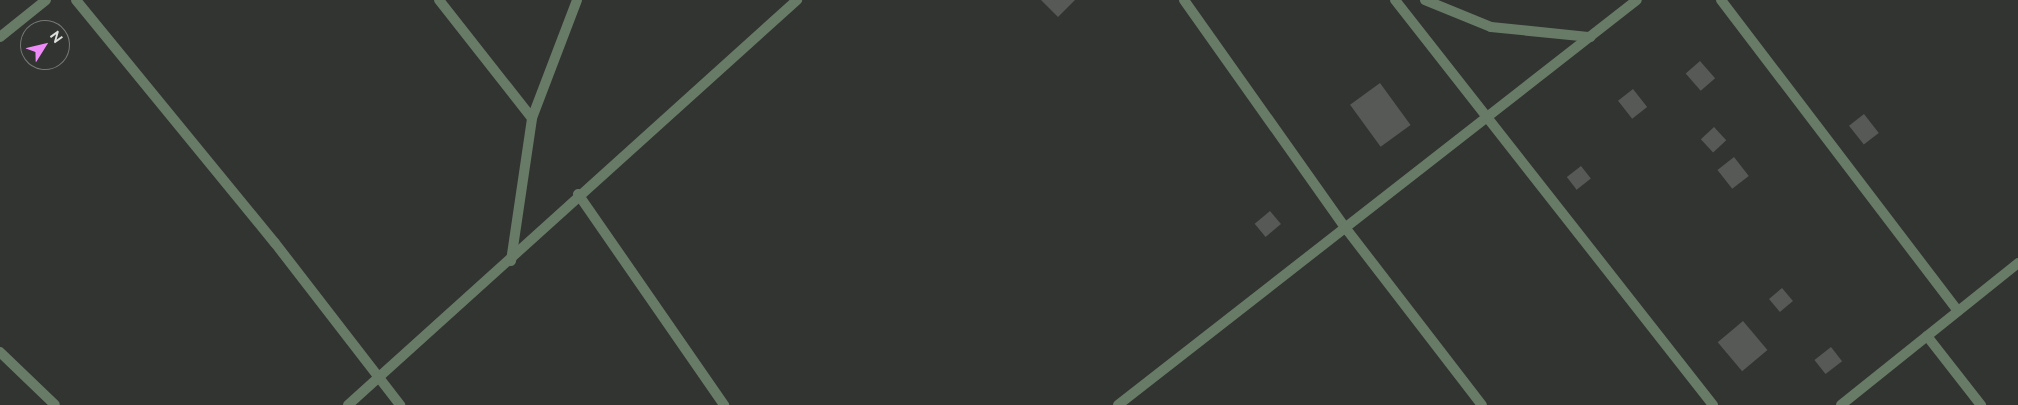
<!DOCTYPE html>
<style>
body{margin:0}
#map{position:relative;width:2018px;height:405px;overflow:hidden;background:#323431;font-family:Raleway,sans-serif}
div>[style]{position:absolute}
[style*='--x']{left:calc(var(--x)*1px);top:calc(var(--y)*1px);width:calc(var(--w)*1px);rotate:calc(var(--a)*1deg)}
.building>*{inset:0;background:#565956;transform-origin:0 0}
.minor>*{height:10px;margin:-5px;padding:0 5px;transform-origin:5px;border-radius:5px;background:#687b67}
span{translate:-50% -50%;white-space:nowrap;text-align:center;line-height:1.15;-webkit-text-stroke:4px #323431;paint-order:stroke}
.north{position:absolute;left:20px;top:20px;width:50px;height:50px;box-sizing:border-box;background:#323431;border:1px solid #767876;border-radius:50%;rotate:54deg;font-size:14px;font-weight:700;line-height:20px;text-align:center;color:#dddfdd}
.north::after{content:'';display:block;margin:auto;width:18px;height:22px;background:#ee8bf8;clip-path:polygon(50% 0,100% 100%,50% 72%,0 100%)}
</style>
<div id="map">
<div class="building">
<i style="clip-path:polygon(1041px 0,1075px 0,1058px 17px)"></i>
<i style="left:1700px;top:61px;width:23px;height:19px;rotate:49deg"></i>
<i style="left:1380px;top:83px;width:52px;height:37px;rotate:54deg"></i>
<i style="left:1633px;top:89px;width:23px;height:19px;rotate:52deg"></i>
<i style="left:1864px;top:114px;width:24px;height:19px;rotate:52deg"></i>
<i style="left:1714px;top:127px;width:18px;height:18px;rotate:47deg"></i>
<i style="left:1734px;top:157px;width:24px;height:21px;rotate:52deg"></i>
<i style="left:1581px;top:166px;width:16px;height:18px;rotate:52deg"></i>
<i style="left:1270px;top:211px;width:17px;height:20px;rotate:50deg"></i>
<i style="left:1782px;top:288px;width:17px;height:17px;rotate:50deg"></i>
<i style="left:1743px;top:321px;width:38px;height:33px;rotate:50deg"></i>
<i style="left:1831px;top:347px;width:18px;height:21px;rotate:52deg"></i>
</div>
<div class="minor">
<i style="--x:76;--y:0;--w:314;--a:50.7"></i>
<i style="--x:275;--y:243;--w:205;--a:52.3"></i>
<i style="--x:439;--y:0;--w:150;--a:51.8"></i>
<i style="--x:1184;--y:0;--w:277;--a:54.7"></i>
<i style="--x:1344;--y:226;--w:226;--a:52.4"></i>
<i style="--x:1395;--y:0;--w:515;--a:51.86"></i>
<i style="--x:1425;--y:0;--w:71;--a:22.2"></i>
<i style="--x:1491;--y:27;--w:100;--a:5.8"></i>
<i style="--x:1721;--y:0;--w:391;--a:52.7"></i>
<i style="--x:0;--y:37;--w:59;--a:-38.8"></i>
<i style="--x:578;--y:194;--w:257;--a:55.3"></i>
<i style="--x:511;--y:261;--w:145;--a:-81.6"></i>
<i style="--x:532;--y:118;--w:126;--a:-69.1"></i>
<i style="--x:1927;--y:336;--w:88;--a:52"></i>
<i style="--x:0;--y:352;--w:76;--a:43.9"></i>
<i style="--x:348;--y:405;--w:605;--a:-42.05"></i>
<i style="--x:1118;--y:405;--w:658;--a:-37.97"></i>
<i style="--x:1841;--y:405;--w:227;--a:-38.7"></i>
</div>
<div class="north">N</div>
</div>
